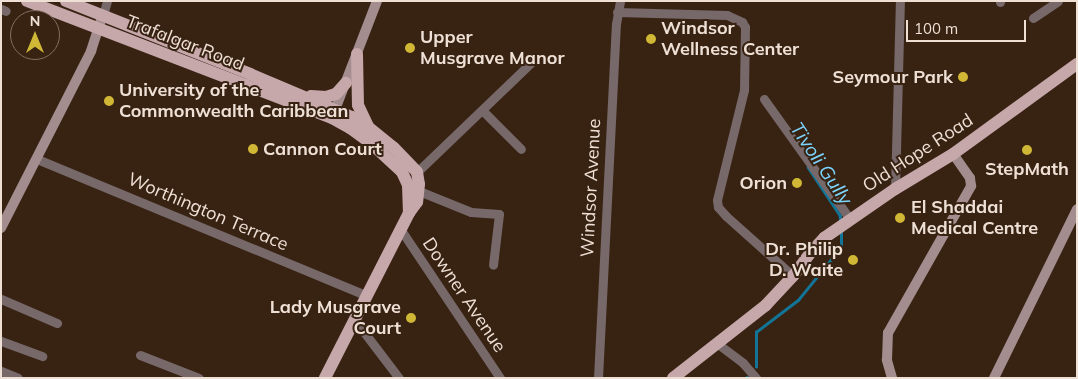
<!DOCTYPE html>
<style>
body{margin:0}
#map{position:relative;width:1078px;height:379px;overflow:hidden;background:#382313;font-family:Mulish,sans-serif}
div>[style]{position:absolute}
[style*='--x']{left:calc(var(--x)*1px);top:calc(var(--y)*1px);width:calc(var(--w)*1px);rotate:calc(var(--a)*1deg)}
.stream>*{height:2.5px;margin:-1.25px;padding:0 1.25px;transform-origin:1.25px;border-radius:1.25px;background:#127598}
.street>*{height:9px;margin:-4.5px;padding:0 4.5px;transform-origin:4.5px;border-radius:4.5px;background:#77696a}
.secondary>*{height:10px;margin:-5px;padding:0 5px;transform-origin:5px;border-radius:5px;background:#a48d8f}
.primary>*{height:12px;margin:-6px;padding:0 6px;transform-origin:6px;border-radius:6px;background:#c6a8ab}
.dots>*{width:14px;height:14px;translate:-50% -50%;box-sizing:border-box;border:2px solid #382313;border-radius:50%}
span{translate:-50% -50%;white-space:nowrap;text-align:center;line-height:1.15;-webkit-text-stroke:4px #382313;paint-order:stroke}
.poi-label{font-size:18px;color:#efe0d6;font-weight:700}
.left{translate:0 -50%;text-align:left}
.right{translate:-100% -50%;text-align:right}
.street-label{font-size:18px;color:#efe0d6}
.water-label{font-size:19px;color:#7bd5fd;font-style:italic}
.frame{position:absolute;inset:0;border:2px solid #efe0d6;pointer-events:none}
.north{position:absolute;left:10px;top:10px;width:50px;height:50px;box-sizing:border-box;background:#382313;border:1px solid #816f61;border-radius:50%;rotate:0deg;font-size:14px;font-weight:700;line-height:20px;text-align:center;color:#efe0d6}
.north::after{content:'';display:block;margin:auto;width:18px;height:22px;background:#d1b736;clip-path:polygon(50% 0,100% 100%,50% 72%,0 100%)}
.scale{position:absolute;left:906px;top:20px;width:120px;height:22px;box-sizing:border-box;border:2px solid #efe0d6;border-top:0;padding-left:6px;font-size:15px;line-height:18px;white-space:nowrap;color:#efe0d6;-webkit-text-stroke:4px #382313;paint-order:stroke}
</style>
<div id="map">
<div class="stream">
<i style="--x:808;--y:167;--w:58;--a:56.3"></i>
<i style="--x:840;--y:215;--w:7;--a:82"></i>
<i style="--x:756;--y:367;--w:35;--a:-90"></i>
<i style="--x:756;--y:332;--w:53;--a:-37.3"></i>
<i style="--x:798;--y:300;--w:68;--a:-50.9"></i>
<i style="--x:841;--y:247;--w:15;--a:-90"></i>
<i style="--x:746;--y:378;--w:1;--a:-45"></i>
</div>
<div class="street">
<i style="--x:1000;--y:2;--w:1;--a:-90"></i>
<i style="--x:1;--y:9;--w:5;--a:22"></i>
<i style="--x:617;--y:12;--w:110;--a:1.6"></i>
<i style="--x:727;--y:15;--w:17;--a:25"></i>
<i style="--x:742;--y:22;--w:6;--a:59"></i>
<i style="--x:745;--y:27;--w:63;--a:90.9"></i>
<i style="--x:744;--y:90;--w:113;--a:103.8"></i>
<i style="--x:717;--y:200;--w:7;--a:82"></i>
<i style="--x:718;--y:207;--w:12;--a:48"></i>
<i style="--x:726;--y:216;--w:90;--a:41.8"></i>
<i style="--x:103;--y:15;--w:15;--a:-74"></i>
<i style="--x:1033;--y:18;--w:30;--a:-34"></i>
<i style="--x:764;--y:99;--w:148;--a:54.4"></i>
<i style="--x:482;--y:110;--w:55;--a:45"></i>
<i style="--x:37;--y:159;--w:356;--a:22.5"></i>
<i style="--x:417;--y:172;--w:166;--a:-43.8"></i>
<i style="--x:895;--y:189;--w:188;--a:-88.5"></i>
<i style="--x:419;--y:191;--w:56;--a:22"></i>
<i style="--x:471;--y:212;--w:28;--a:4"></i>
<i style="--x:499;--y:214;--w:51;--a:96.7"></i>
<i style="--x:401;--y:230;--w:178;--a:56.2"></i>
<i style="--x:1;--y:299;--w:61;--a:23.2"></i>
<i style="--x:354;--y:319;--w:74;--a:52.7"></i>
<i style="--x:1;--y:341;--w:44;--a:20.1"></i>
<i style="--x:718;--y:344;--w:31;--a:37"></i>
<i style="--x:743;--y:363;--w:20;--a:49"></i>
<i style="--x:140;--y:355;--w:63;--a:21.3"></i>
<i style="--x:1;--y:371;--w:18;--a:22"></i>
<i style="--x:598;--y:378;--w:354;--a:-87.1"></i>
<i style="--x:616;--y:24;--w:23;--a:-80"></i>
</div>
<div class="secondary">
<i style="--x:333;--y:115;--w:122;--a:-68.9"></i>
<i style="--x:1;--y:228;--w:199;--a:-63"></i>
<i style="--x:91;--y:51;--w:38;--a:-72"></i>
<i style="--x:892;--y:378;--w:19;--a:-106"></i>
<i style="--x:887;--y:360;--w:27;--a:-88"></i>
<i style="--x:888;--y:333;--w:169;--a:-60.5"></i>
<i style="--x:971;--y:186;--w:8;--a:-97"></i>
<i style="--x:970;--y:178;--w:29;--a:-125"></i>
<i style="--x:994;--y:378;--w:188;--a:-63.8"></i>
</div>
<div class="primary">
<i style="--x:27;--y:1;--w:327;--a:21"></i>
<i style="--x:332;--y:118;--w:21;--a:29"></i>
<i style="--x:350;--y:128;--w:27;--a:36"></i>
<i style="--x:372;--y:144;--w:41;--a:43"></i>
<i style="--x:402;--y:172;--w:14;--a:65"></i>
<i style="--x:408;--y:185;--w:28;--a:88"></i>
<i style="--x:66;--y:1;--w:198;--a:21.6"></i>
<i style="--x:250;--y:74;--w:111;--a:22.9"></i>
<i style="--x:352;--y:117;--w:19;--a:32"></i>
<i style="--x:368;--y:127;--w:33;--a:39"></i>
<i style="--x:394;--y:148;--w:33;--a:46"></i>
<i style="--x:417;--y:172;--w:12;--a:81"></i>
<i style="--x:419;--y:184;--w:18;--a:96"></i>
<i style="--x:417;--y:202;--w:14;--a:126"></i>
<i style="--x:409;--y:213;--w:185;--a:117"></i>
<i style="--x:357;--y:54;--w:51;--a:88.9"></i>
<i style="--x:358;--y:105;--w:23;--a:65"></i>
<i style="--x:311;--y:96;--w:15;--a:4"></i>
<i style="--x:326;--y:97;--w:10;--a:-17"></i>
<i style="--x:336;--y:94;--w:15;--a:-48"></i>
<i style="--x:673;--y:378;--w:118;--a:-38.1"></i>
<i style="--x:766;--y:305;--w:40;--a:-47"></i>
<i style="--x:793;--y:276;--w:31;--a:-53"></i>
<i style="--x:812;--y:251;--w:18;--a:-47"></i>
<i style="--x:824;--y:238;--w:86;--a:-34.6"></i>
<i style="--x:895;--y:189;--w:68;--a:-31.1"></i>
<i style="--x:953;--y:154;--w:153;--a:-36"></i>
</div>
<div class="dots">
<i style="left:651px;top:39px;background:#d1b736"></i>
<i style="left:410px;top:48px;background:#d1b736"></i>
<i style="left:963px;top:77px;background:#d1b736"></i>
<i style="left:109px;top:101px;background:#d1b736"></i>
<i style="left:253px;top:149px;background:#d1b736"></i>
<i style="left:1027px;top:150px;background:#d1b736"></i>
<i style="left:797px;top:183px;background:#d1b736"></i>
<i style="left:900px;top:218px;background:#d1b736"></i>
<i style="left:853px;top:260px;background:#d1b736"></i>
<i style="left:411px;top:318px;background:#d1b736"></i>
</div>
<div class="poi-label">
<span class="left" style="left:661px;top:39px">Windsor<br>Wellness Center</span>
<span class="left" style="left:420px;top:48px">Upper<br>Musgrave Manor</span>
<span class="right" style="left:953px;top:77px">Seymour Park</span>
<span class="left" style="left:119px;top:101px">University of the<br>Commonwealth Caribbean</span>
<span class="left" style="left:263px;top:149px">Cannon Court</span>
<span style="left:1027px;top:169px">StepMath</span>
<span class="right" style="left:787px;top:183px">Orion</span>
<span class="left" style="left:911px;top:218px">El Shaddai<br>Medical Centre</span>
<span class="right" style="left:843px;top:260px">Dr. Philip<br>D. Waite</span>
<span class="right" style="left:401px;top:318px">Lady Musgrave<br>Court</span>
</div>
<div class="street-label">
<span style="left:185px;top:43px;rotate:21deg">Trafalgar Road</span>
<span style="left:918px;top:153px;rotate:-33deg">Old Hope Road</span>
<span style="left:591px;top:188px;rotate:-87deg">Windsor Avenue</span>
<span style="left:208px;top:212px;rotate:23deg">Worthington Terrace</span>
<span style="left:464px;top:295px;rotate:56deg">Downer Avenue</span>
</div>
<div class="water-label">
<span style="left:821px;top:164px;rotate:56deg">Tivoli Gully</span>
</div>
<div class="frame"></div>
<div class="north">N</div>
<div class="scale">100 m</div>
</div>
